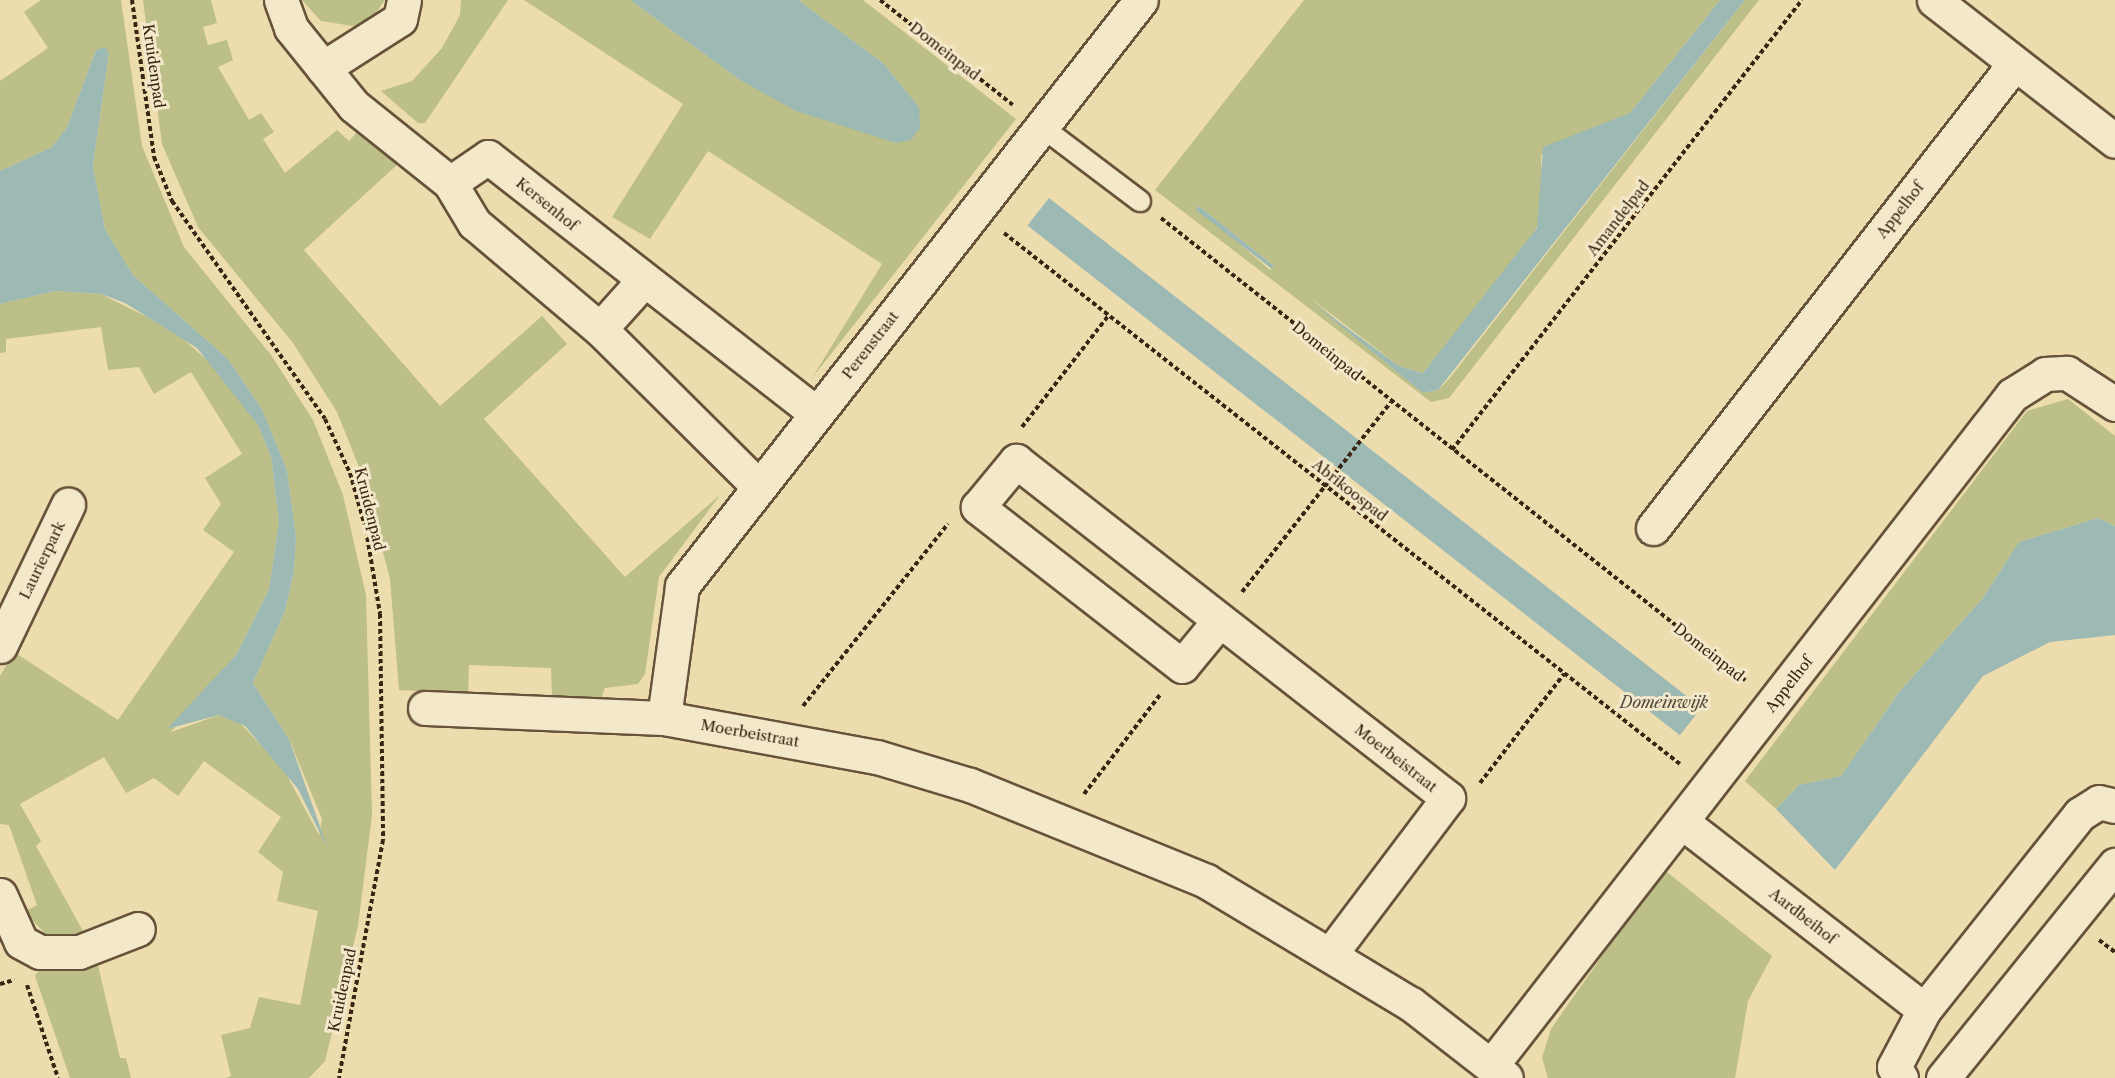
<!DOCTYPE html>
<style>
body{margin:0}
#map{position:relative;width:2115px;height:1078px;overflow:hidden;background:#eddcad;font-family:"Libre Caslon Text",serif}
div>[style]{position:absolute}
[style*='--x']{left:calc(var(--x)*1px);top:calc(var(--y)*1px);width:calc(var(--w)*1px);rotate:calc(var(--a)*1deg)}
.green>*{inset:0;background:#bcbf87}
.water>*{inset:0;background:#9db9b4;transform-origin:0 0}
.path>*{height:4px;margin-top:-2px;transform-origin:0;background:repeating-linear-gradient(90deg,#3a2413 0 4.5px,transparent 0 7.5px)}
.roads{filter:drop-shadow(2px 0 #67523a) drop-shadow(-2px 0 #67523a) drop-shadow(0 2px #67523a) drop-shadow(0 -2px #67523a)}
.service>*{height:20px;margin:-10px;padding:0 10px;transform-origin:10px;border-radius:10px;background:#f3e8ca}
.minor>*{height:33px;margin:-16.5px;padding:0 16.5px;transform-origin:16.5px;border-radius:16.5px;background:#f3e8ca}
span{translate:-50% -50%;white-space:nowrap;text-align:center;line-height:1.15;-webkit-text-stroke:6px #f3e8ca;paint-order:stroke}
.street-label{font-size:15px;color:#3a2413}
.water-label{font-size:16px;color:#53493b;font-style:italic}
</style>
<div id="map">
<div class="green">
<i style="clip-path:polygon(41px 0,121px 0,142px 146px,184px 247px,271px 355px,313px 420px,343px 495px,366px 595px,372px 815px,358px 926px,325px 1061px,309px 1078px,225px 1078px,231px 1076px,221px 1035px,250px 1028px,259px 997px,300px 1005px,318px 911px,277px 901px,283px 872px,258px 852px,281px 817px,204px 761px,178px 796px,154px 778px,126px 793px,104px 757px,20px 804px,41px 841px,36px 846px,83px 931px,63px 938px,46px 934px,24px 912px,37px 905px,9px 825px,0 824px,0 676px,14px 652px,118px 720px,234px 552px,203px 530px,221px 504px,205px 478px,242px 454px,191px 372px,154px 394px,139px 367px,108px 370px,101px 327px,6px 339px,6px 352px,0 353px,0 304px,55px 291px,101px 294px,173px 330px,224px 375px,258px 425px,271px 457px,279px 522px,269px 589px,236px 655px,171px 732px,219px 715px,237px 720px,283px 768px,319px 835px,322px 819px,289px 739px,253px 683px,285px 611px,294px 572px,296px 536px,287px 470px,262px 409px,228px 359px,133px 275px,105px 229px,93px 166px,109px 54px,96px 50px,67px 127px,52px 147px,0 171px,0 81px,48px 48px,24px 12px)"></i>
<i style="clip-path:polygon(143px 0,211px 0,217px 23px,203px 27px,208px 45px,227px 40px,233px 60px,218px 67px,249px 120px,261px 113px,274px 132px,263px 139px,285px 173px,337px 130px,349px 141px,359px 130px,399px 163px,304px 250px,440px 406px,542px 316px,567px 344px,484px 419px,625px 577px,720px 495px,659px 577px,645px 674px,638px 684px,605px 688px,601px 699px,552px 696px,551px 668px,469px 665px,468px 694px,399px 690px,390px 579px,365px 482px,337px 412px,293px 343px,198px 227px,162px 144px)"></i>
<i style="clip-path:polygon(302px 0,385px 0,372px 18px,353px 26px,321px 21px)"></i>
<i style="clip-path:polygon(461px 0,508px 0,425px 123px,418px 123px,381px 91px,412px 81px,442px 48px,460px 15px)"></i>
<i style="clip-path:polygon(524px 0,630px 0,740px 80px,919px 107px,883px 63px,798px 0,863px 0,1016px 119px,812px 378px,882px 264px,708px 151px,650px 239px,612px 217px,683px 104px)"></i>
<i style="clip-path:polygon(evenodd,1304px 0,1720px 0,1630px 113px,1541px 155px,1542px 216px,1530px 241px,1423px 373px,1399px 366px,1309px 297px,1423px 393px,1438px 390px,1449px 379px,1745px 0,1759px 0,1449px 398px,1431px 402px,1155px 190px,1304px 0,1197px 207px,1199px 206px,1274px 266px,1270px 270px,1197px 207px)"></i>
<i style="clip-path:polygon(2068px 399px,2115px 436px,2115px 526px,2098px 518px,2019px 542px,1982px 599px,1899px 692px,1841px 776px,1799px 785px,1776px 809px,1745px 781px,2027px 411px)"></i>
<i style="clip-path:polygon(1663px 869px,1772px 956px,1748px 1001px,1735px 1078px,1548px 1078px,1542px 1058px,1551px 1029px)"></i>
<i style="clip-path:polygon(97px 961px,120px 1058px,126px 1058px,131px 1078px,70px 1078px,35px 976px,40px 968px)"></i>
</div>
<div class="water">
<i style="clip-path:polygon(630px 0,798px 0,883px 63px,919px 107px,920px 128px,911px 140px,896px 143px,796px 111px,740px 80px)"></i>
<i style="clip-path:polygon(1720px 0,1745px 0,1438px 390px,1423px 393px,1309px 300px,1399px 366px,1423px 373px,1537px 228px,1543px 147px,1630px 113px)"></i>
<i style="clip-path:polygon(105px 47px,109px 53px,93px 166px,105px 229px,133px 275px,228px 359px,262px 409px,287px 470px,296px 536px,294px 572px,285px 611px,253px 683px,289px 739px,328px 849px,298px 789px,245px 726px,219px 715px,167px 729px,236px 655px,269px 589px,279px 522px,271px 457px,258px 425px,197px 348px,125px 303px,101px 294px,55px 291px,0 304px,0 171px,52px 147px,67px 127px,96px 50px)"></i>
<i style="left:1049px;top:198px;width:828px;height:35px;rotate:38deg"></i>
<i style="clip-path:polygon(1199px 206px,1274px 266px,1272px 269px,1196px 210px)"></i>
<i style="clip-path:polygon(2098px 518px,2115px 526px,2115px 635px,2050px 642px,1983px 676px,1835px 870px,1776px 809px,1799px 785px,1841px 776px,1899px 692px,1982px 599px,2019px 542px)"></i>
</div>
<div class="path">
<i style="--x:132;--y:0;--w:159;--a:82"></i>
<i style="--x:154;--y:157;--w:48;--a:67.8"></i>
<i style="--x:172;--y:201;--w:266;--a:54.9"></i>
<i style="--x:325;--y:419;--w:60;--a:65.2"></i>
<i style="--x:350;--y:473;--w:59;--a:74.3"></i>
<i style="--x:366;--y:530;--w:85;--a:80.5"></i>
<i style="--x:380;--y:614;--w:226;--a:89.2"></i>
<i style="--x:383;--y:840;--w:242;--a:100.5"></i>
<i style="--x:880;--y:0;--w:169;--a:38.3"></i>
<i style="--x:1161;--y:218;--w:745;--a:38.35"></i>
<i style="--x:1004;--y:233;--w:860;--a:38.15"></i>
<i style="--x:1022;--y:427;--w:140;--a:-52.2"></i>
<i style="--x:1452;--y:450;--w:570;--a:-52.13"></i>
<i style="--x:1242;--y:592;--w:241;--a:-51.9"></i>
<i style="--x:803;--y:706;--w:233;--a:-51.5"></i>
<i style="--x:1480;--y:783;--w:138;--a:-52.4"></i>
<i style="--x:1084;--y:794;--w:125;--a:-52.5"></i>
<i style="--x:2099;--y:940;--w:20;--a:37"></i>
<i style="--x:0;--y:984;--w:15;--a:-16"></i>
<i style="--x:27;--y:985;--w:98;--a:71.6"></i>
</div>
<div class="roads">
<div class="service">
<i style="--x:1042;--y:127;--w:123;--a:37.1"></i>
</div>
<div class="minor">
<i style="--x:281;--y:0;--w:30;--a:70"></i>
<i style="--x:291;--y:28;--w:100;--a:51.1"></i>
<i style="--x:354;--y:106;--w:123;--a:38.7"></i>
<i style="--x:450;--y:183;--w:46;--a:-34.4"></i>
<i style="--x:488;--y:157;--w:416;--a:38"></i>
<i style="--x:1934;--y:0;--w:229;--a:37.9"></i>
<i style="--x:323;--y:68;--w:91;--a:-32.5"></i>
<i style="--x:400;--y:19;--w:19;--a:-78"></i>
<i style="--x:450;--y:183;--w:47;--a:59"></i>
<i style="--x:474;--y:223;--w:165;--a:40.1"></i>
<i style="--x:600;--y:329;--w:224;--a:44.8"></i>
<i style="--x:600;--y:329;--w:64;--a:-48.1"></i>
<i style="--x:1653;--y:528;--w:589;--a:-52.1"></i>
<i style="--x:1219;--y:621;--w:58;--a:129.4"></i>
<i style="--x:1182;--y:666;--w:259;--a:-142.1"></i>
<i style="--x:978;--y:507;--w:60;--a:-50.4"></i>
<i style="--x:1016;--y:461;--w:548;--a:37.96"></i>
<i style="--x:1448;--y:798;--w:194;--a:127"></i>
<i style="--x:0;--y:646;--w:157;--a:-64.3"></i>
<i style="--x:425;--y:708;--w:239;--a:2.4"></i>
<i style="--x:664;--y:718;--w:217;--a:10.4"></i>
<i style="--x:877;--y:757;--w:97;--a:16.8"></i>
<i style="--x:970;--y:785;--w:255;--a:22.1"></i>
<i style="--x:1206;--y:881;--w:239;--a:31"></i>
<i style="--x:1411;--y:1004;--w:120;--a:37.9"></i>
<i style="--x:664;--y:718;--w:133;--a:-82.2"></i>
<i style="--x:682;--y:586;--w:744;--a:-51.93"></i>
<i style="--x:1682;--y:822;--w:306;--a:37.8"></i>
<i style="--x:0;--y:895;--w:51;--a:65.9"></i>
<i style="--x:21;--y:942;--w:21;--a:28"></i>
<i style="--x:40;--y:952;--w:39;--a:0"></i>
<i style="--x:79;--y:952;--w:63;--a:-21.3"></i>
<i style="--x:1491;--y:1066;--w:850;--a:-52.17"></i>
<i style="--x:2012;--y:395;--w:39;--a:-32"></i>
<i style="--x:2045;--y:374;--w:22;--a:-3"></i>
<i style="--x:2067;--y:373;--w:57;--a:32.9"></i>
<i style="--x:1901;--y:1078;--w:13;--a:-122"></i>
<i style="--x:1894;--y:1067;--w:64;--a:-62.2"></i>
<i style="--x:1924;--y:1010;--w:251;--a:-51.5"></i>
<i style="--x:2080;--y:814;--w:22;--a:-32"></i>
<i style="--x:2099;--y:802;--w:16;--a:14"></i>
<i style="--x:1943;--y:1078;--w:274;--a:-51.1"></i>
</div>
</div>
<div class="street-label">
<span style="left:945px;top:51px;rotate:38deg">Domeinpad</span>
<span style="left:154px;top:66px;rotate:82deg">Kruidenpad</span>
<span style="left:547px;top:204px;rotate:39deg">Kersenhof</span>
<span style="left:1900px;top:210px;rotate:-52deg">Appelhof</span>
<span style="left:1618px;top:218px;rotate:-52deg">Amandelpad</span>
<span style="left:870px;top:345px;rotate:-52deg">Perenstraat</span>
<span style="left:1327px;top:351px;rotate:39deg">Domeinpad</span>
<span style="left:1350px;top:490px;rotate:38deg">Abrikoospad</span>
<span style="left:370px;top:509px;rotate:76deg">Kruidenpad</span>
<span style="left:42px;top:560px;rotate:-64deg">Laurierpark</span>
<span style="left:1709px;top:652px;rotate:38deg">Domeinpad</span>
<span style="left:1789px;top:684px;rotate:-52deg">Appelhof</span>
<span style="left:750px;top:733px;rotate:10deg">Moerbeistraat</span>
<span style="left:1396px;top:758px;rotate:38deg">Moerbeistraat</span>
<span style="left:1803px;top:916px;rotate:38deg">Aardbeihof</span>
<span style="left:342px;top:990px;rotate:-78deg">Kruidenpad</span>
</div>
<div class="water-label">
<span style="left:1664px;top:702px">Domeinwijk</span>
</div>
</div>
